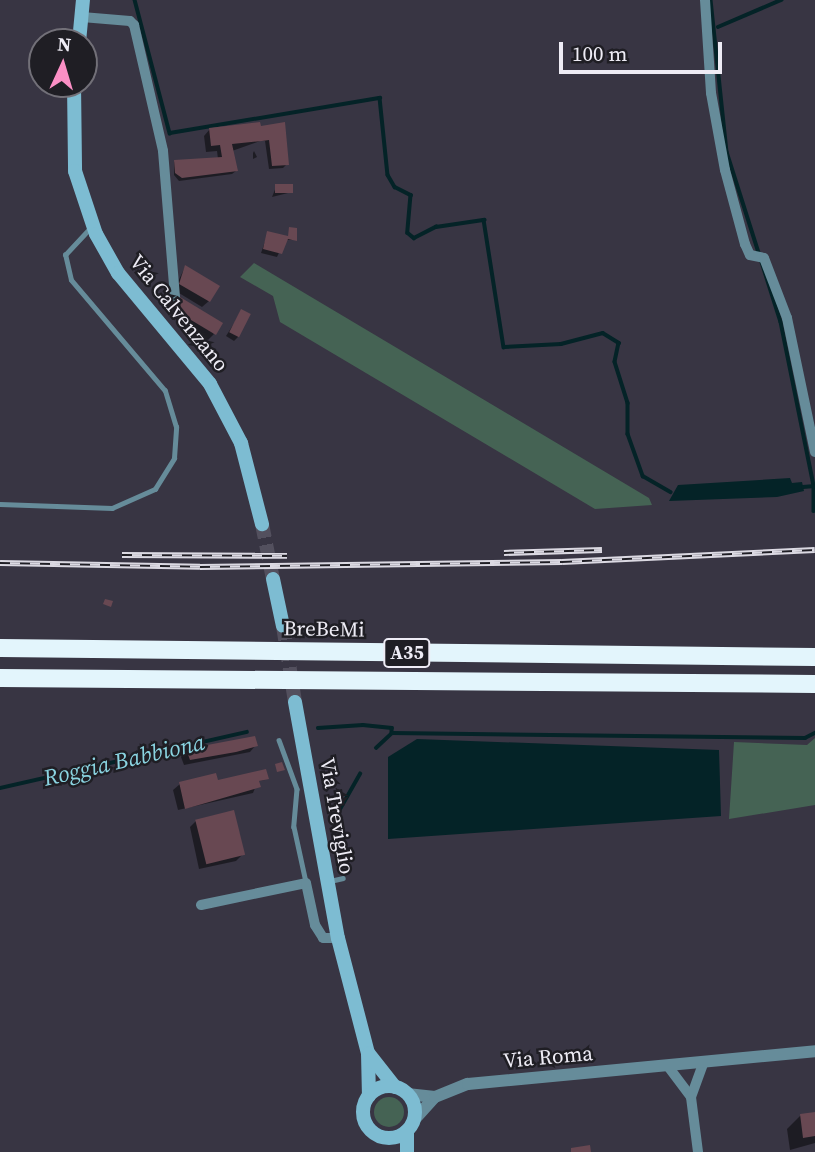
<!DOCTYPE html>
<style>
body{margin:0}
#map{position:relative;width:815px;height:1152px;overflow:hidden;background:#383543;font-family:"Source Serif 4",serif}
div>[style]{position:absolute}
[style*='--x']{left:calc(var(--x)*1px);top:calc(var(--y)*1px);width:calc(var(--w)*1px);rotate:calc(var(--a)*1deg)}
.green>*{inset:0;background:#456354}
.round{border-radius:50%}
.water>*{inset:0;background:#042327}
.shadow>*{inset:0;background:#0007}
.stream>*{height:3.5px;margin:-1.75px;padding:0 1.75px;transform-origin:1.75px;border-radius:1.75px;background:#042327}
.building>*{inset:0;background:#684852;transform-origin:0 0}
.secondary-tunnel>*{height:14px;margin-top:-7px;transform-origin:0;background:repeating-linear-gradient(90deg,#53505e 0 14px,transparent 0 21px)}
.service>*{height:4.5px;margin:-2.25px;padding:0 2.25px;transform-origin:2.25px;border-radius:2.25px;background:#668c9a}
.minor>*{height:10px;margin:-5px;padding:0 5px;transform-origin:5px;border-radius:5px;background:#668c9a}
.tertiary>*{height:12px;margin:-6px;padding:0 6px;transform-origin:6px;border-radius:6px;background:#668c9a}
.secondary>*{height:14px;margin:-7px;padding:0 7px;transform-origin:7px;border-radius:7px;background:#7dbcd2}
.secondary>.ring{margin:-7px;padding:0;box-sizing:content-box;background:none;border:14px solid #7dbcd2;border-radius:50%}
.motorway>*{height:18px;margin:-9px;padding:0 9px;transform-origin:9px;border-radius:9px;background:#e3f5fc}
.rail>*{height:6px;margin-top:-3px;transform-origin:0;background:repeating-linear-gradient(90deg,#1f1e24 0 10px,#dbd9e2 0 20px);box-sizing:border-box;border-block:2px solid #dbd9e2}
span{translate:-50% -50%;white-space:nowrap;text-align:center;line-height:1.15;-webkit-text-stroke:5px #1f1e24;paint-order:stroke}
.shield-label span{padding:2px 5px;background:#1f1e24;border:2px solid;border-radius:5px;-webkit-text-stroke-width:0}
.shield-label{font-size:19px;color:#eeecf5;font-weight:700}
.street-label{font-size:21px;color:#eeecf5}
.water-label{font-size:23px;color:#8ad4e1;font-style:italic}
.north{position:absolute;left:28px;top:28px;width:70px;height:70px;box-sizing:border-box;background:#1f1e24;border:2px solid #727078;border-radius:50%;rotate:4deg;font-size:19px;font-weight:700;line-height:28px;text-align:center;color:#eeecf5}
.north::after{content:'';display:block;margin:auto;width:24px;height:32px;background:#fb8fc5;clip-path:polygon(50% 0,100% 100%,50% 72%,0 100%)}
.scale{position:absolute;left:559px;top:42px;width:163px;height:32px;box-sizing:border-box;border:4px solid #eeecf5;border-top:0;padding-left:9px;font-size:21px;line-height:24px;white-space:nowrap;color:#eeecf5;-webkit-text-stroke:5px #1f1e24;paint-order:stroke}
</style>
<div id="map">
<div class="green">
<i style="clip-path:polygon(254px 263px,649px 498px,652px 505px,595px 509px,280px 322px,273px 296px,240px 277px)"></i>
<i style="clip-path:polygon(815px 738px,815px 805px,729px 819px,734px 742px,807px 745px)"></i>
<i class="round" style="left:374px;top:1097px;width:30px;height:30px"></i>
</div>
<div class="water">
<i style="clip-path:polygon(790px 478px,792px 483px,802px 482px,804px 491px,777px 497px,669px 501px,678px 485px)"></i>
<i style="clip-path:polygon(417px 739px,719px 750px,721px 816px,388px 839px,388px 757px)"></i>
</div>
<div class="shadow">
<i style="clip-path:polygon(261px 127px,287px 164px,283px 168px,269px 169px,265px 141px,260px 141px,232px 151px,236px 171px,232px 174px,179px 181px,174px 175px,174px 162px,218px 159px,217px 151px,206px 152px,204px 136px,210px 129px)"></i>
<i style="clip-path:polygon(254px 151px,257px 157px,253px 159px,253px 153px)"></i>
<i style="clip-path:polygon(276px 187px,292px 192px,272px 197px)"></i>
<i style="clip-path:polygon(290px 229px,295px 240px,285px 240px,277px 257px,261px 253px,268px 233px,288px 238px)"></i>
<i style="clip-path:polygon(185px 267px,209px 301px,202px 307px,174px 290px)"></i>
<i style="clip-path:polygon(181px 299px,214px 334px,208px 340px,176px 320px,175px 305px)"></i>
<i style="clip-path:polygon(242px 311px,238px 337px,234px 341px,226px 336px)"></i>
<i style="clip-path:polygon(256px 745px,250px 752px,184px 765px,181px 757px,187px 751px)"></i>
<i style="clip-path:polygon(265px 780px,258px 781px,253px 793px,178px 810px,173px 790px,180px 784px)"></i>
<i style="clip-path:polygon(196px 821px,243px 854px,236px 861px,199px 869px,190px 827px)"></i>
<i style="clip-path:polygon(815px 1114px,815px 1143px,790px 1150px,787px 1129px,800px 1116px)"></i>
</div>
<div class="stream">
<i style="--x:135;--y:0;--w:138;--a:75.3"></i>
<i style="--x:170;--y:133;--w:213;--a:-9.5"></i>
<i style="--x:380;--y:98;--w:77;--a:84.1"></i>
<i style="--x:388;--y:175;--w:14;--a:60"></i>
<i style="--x:395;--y:187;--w:18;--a:27"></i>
<i style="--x:411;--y:195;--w:38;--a:95"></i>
<i style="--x:408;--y:233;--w:8;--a:40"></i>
<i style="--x:414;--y:238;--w:25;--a:-27"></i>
<i style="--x:436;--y:227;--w:49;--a:-8.3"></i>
<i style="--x:484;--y:220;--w:129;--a:81.1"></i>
<i style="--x:504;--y:347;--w:57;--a:-3"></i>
<i style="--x:561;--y:344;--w:43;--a:-14.7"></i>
<i style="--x:603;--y:333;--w:19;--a:32"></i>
<i style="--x:619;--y:343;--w:19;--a:102"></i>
<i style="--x:615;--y:362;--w:43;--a:72.4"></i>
<i style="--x:628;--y:403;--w:31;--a:90"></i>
<i style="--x:628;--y:434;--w:45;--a:70.3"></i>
<i style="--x:643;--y:476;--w:32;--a:30"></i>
<i style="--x:711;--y:0;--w:153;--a:84"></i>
<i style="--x:727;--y:152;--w:178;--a:72.4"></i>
<i style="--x:781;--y:322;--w:166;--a:78.6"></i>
<i style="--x:814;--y:485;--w:26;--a:90"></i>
<i style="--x:718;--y:27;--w:69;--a:-23.2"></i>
<i style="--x:803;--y:487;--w:12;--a:-5"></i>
<i style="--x:318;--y:728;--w:45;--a:-3.8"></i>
<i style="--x:363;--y:725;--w:29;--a:6"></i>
<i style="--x:392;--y:728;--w:5;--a:90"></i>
<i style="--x:376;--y:748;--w:22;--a:-43"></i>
<i style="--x:392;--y:733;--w:413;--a:0.7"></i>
<i style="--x:805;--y:738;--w:11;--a:-27"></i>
<i style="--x:0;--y:788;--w:253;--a:-12.8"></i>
<i style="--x:334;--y:820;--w:53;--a:-60.5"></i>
</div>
<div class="building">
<i style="clip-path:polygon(260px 122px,261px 126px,285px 122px,289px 165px,272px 166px,269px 140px,262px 141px,232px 144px,238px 171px,182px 178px,175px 173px,174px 160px,222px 157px,220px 145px,211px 146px,209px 128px)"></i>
<i style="left:293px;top:184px;width:9px;height:18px;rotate:90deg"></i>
<i style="clip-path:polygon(289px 227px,297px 228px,297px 241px,288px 239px,282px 254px,263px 249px,267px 231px,288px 236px)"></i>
<i style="clip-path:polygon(185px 265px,220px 286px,210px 302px,179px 284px)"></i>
<i style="clip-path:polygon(180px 297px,223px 323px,216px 335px,181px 314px)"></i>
<i style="left:241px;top:309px;width:11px;height:26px;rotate:27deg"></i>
<i style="clip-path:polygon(105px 599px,113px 601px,111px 607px,103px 604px)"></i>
<i style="clip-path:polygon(255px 736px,258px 746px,236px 752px,190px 760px,186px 749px)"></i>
<i style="clip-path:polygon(282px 762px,285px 770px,277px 772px,275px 764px)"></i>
<i style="clip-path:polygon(266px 769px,269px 779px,259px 781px,261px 787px,185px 809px,179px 782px,216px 773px,218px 780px)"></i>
<i style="left:234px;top:810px;width:46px;height:40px;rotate:76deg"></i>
<i style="clip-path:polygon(815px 1112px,815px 1136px,803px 1138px,800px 1114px)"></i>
<i style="clip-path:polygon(590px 1145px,591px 1152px,571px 1152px,571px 1148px)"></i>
</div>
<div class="secondary-tunnel">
<i style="--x:262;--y:524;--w:56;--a:78.7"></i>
<i style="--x:283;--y:626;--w:77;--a:81"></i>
</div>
<div class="service">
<i style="--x:0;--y:504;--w:112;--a:2"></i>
<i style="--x:112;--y:508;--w:47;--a:-23.8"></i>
<i style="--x:155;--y:489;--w:36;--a:-58"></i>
<i style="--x:174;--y:458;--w:31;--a:-86"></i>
<i style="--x:176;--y:427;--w:38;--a:-107"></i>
<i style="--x:165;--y:391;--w:145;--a:-130.3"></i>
<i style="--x:71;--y:280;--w:26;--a:-103"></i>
<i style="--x:65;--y:255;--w:37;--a:-47"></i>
<i style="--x:279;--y:740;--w:52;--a:69.8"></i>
<i style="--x:297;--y:789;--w:38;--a:95"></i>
<i style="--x:294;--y:827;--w:56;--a:77.7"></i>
<i style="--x:330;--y:881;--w:13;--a:-13"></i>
</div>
<div class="minor">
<i style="--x:705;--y:0;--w:93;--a:86.3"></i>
<i style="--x:711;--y:93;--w:78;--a:79.7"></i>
<i style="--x:725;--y:170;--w:77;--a:74.9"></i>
<i style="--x:745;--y:244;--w:12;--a:66"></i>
<i style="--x:750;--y:255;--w:14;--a:12"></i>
<i style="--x:764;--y:258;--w:64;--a:69"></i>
<i style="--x:787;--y:318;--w:137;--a:78.2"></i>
<i style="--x:82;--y:17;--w:48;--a:4.8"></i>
<i style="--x:130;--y:21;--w:6;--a:45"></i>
<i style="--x:134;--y:25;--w:129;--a:77"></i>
<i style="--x:163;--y:151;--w:147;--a:85.3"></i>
<i style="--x:201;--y:905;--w:107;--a:-11.8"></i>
<i style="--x:306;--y:883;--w:43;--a:77.9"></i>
<i style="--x:315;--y:925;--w:15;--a:58"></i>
<i style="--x:323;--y:938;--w:15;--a:0"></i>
<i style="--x:667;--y:1065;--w:40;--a:53"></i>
<i style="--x:698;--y:1152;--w:55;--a:-97.3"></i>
<i style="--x:691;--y:1097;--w:37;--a:-70"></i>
</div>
<div class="tertiary">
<i style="--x:407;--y:1094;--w:28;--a:6"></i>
<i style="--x:414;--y:1120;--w:31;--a:-48"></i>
<i style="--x:435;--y:1097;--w:35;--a:-22"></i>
<i style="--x:468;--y:1084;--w:349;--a:-5.4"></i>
</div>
<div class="secondary">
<i style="--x:79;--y:42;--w:42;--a:-84.6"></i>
<i style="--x:74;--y:84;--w:87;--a:89.3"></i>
<i style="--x:75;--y:171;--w:66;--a:71.6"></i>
<i style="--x:96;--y:234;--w:45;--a:60.6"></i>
<i style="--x:118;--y:273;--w:144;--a:50.3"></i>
<i style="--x:210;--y:384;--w:67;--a:62.3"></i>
<i style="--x:241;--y:443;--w:84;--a:75.5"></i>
<i style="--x:273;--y:579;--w:48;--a:78"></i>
<i style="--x:295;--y:702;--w:240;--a:79.7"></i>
<i style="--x:338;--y:938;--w:119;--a:75.4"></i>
<i style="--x:368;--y:1053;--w:43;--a:88.7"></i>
<i style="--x:369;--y:1054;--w:42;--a:51.8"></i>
<i class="ring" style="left:363px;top:1086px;width:38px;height:38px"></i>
<i style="--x:407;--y:1152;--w:21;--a:-90"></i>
</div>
<div class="motorway">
<i style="--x:0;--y:648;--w:815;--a:0.63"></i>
<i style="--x:0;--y:678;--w:815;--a:0.42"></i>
</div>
<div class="rail">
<i style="--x:504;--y:553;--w:98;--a:-1.8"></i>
<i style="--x:122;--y:555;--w:165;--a:0.3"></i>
<i style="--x:0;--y:563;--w:200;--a:1.1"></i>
<i style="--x:200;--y:567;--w:362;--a:-0.8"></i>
<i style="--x:562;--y:562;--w:253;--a:-2.7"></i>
</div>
<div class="shield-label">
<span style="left:407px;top:653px">A35</span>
</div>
<div class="street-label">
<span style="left:179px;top:313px;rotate:51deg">Via Calvenzano</span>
<span style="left:324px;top:629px;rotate:1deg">BreBeMi</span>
<span style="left:337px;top:816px;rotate:80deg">Via Treviglio</span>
<span style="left:548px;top:1057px;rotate:-5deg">Via Roma</span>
</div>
<div class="water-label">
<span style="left:124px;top:760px;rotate:-13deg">Roggia Babbiona</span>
</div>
<div class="north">N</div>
<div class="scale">100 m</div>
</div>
